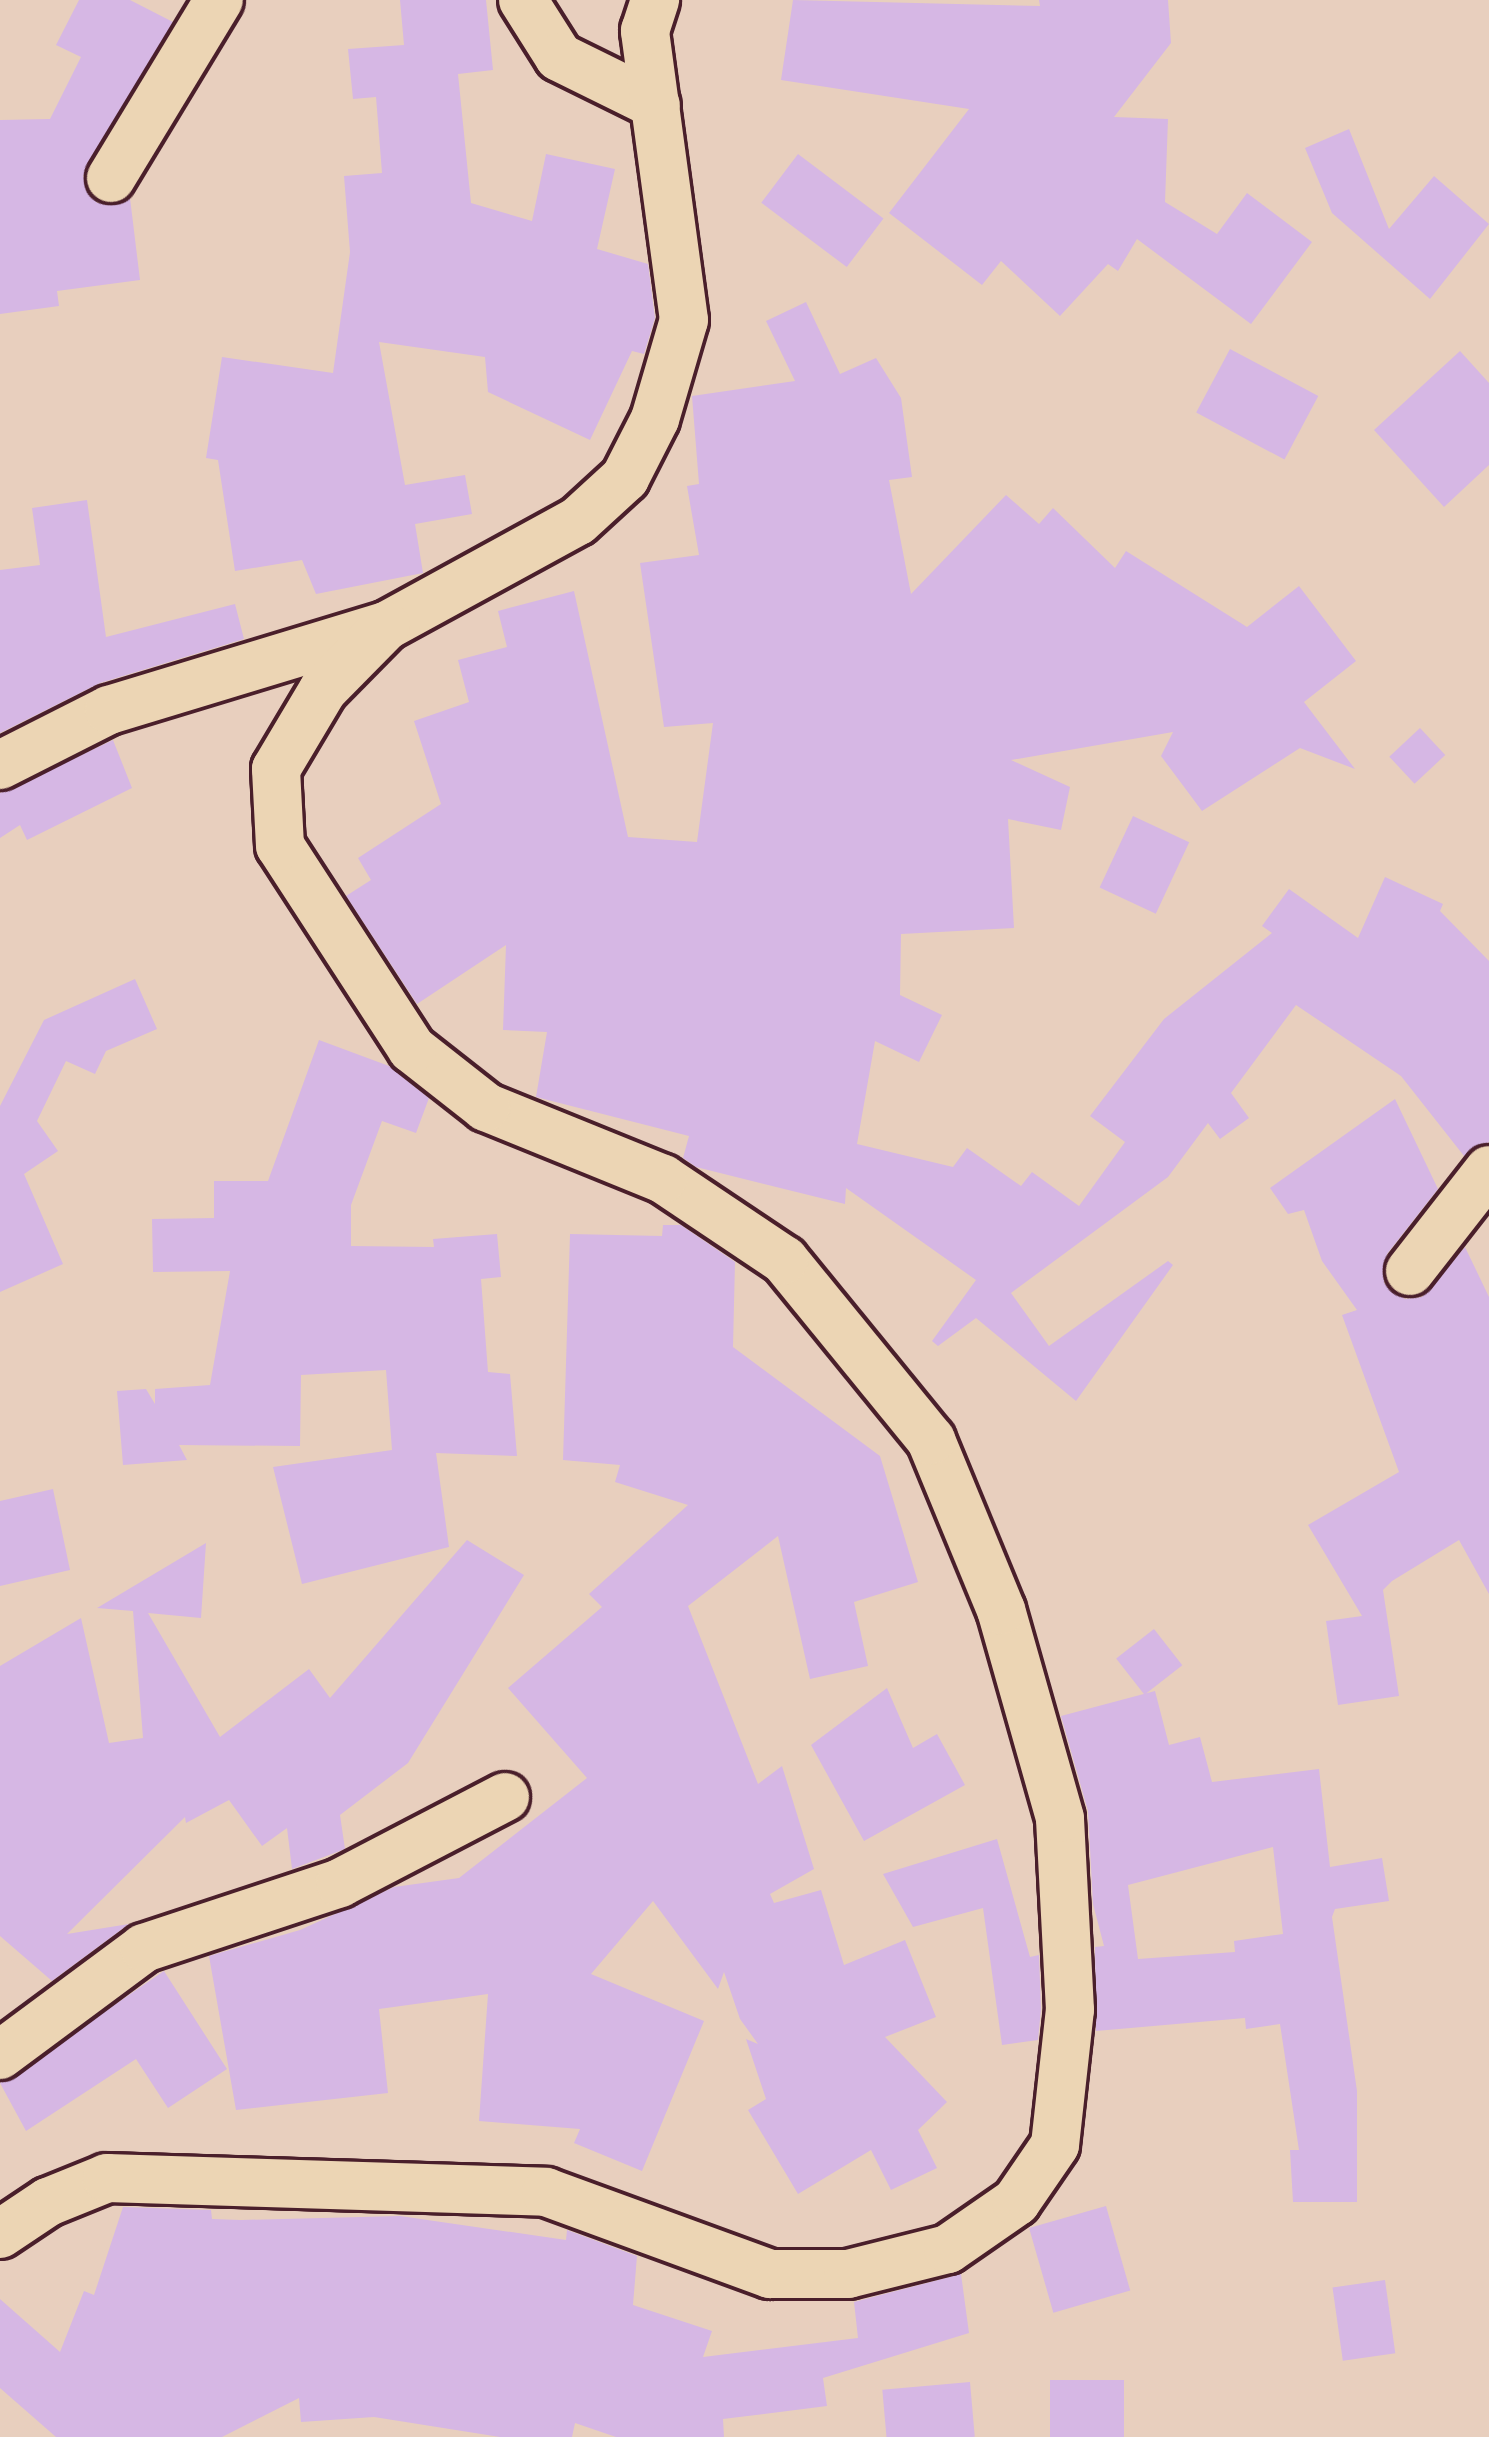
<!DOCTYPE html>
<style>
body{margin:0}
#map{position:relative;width:1489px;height:2437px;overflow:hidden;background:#e8cfbe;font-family:"Comic Neue",sans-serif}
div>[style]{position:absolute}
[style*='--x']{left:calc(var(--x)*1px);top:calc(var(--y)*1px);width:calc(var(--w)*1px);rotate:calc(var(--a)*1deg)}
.building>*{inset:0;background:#d6b7e4;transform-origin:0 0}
.roads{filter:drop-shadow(3px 0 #4a1f2b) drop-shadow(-3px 0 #4a1f2b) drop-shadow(0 3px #4a1f2b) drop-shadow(0 -3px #4a1f2b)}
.minor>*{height:48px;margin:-24px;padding:0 24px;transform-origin:24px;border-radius:24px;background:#ecd5b4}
span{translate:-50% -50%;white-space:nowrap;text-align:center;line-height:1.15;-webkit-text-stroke:10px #ecd5b4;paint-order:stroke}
</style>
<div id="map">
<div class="building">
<i style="clip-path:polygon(79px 0,130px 0,173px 22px,83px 176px,97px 203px,130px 198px,140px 280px,57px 291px,59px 306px,0 314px,0 120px,50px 119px,81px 57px,56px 45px)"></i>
<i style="clip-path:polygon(400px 0,486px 0,493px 70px,458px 74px,471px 203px,532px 221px,546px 154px,615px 169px,597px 249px,648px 264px,655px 318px,644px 354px,632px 351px,590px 440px,488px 392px,485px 357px,379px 342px,405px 485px,465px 475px,472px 514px,415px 524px,423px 573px,316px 594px,302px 560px,235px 571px,218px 460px,206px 458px,222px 357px,333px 373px,350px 252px,344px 176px,382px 173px,376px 97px,353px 99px,348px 49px,404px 45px)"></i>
<i style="clip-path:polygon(793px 0,1040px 6px,1039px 0,1168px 0,1171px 43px,1114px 117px,1168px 119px,1165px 202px,1217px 234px,1247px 193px,1312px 242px,1251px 324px,1137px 239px,1118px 271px,1108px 264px,1060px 316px,1001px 261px,982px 285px,889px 213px,969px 109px,781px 80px)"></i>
<i style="clip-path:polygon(1349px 129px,1389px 229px,1434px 176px,1489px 224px,1430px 299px,1332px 213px,1305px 148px)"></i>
<i style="left:798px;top:154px;width:107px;height:61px;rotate:37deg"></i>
<i style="clip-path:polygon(806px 302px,840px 374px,876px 358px,901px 398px,912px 477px,889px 480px,911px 594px,1006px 495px,1039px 524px,1053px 508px,1115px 568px,1126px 551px,1247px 627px,1299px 586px,1356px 661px,1304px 702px,1355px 769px,1300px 748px,1202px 811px,1161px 756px,1173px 732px,1011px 760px,1070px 787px,1061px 830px,1008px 819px,1014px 928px,901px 934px,900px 995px,942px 1015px,919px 1062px,875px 1041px,857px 1144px,953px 1167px,967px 1148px,1021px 1186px,1032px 1172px,1079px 1206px,1125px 1142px,1090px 1116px,1164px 1019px,1272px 933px,1262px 926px,1289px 889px,1358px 938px,1385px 877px,1443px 904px,1440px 911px,1489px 961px,1489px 1142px,1464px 1156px,1401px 1076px,1296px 1005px,1231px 1093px,1249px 1118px,1220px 1139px,1208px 1123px,1168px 1177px,1011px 1293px,1049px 1346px,1168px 1261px,1173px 1265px,1076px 1401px,976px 1318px,938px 1346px,932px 1341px,976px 1280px,846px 1188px,845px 1204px,696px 1167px,683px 1158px,689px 1136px,536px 1097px,547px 1032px,503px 1030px,506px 945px,417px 1004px,346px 896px,371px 880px,358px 858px,441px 804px,414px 721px,469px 702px,458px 660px,507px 647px,498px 611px,574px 591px,628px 837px,697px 842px,713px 723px,664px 727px,640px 563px,699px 555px,687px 486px,699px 484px,692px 396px,795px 381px,766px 321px)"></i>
<i style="left:1230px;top:349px;width:100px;height:72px;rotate:28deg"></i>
<i style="clip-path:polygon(1460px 351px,1489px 383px,1489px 465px,1444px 507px,1374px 430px)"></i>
<i style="clip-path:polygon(87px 500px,106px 637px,235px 604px,244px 639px,100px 683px,0 733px,0 570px,40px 565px,32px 508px)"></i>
<i style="left:1420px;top:728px;width:37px;height:42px;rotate:47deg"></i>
<i style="clip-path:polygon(113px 740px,132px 788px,27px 840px,20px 825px,0 838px,0 793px)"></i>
<i style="left:1133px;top:816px;width:62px;height:79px;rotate:25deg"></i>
<i style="clip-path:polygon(135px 979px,157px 1029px,106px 1051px,95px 1074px,66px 1061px,37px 1121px,58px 1151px,24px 1174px,63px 1264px,0 1292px,0 1106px,44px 1020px)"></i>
<i style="clip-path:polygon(319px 1040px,389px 1066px,429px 1098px,416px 1133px,382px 1121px,351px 1205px,351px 1246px,434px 1247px,433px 1239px,497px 1234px,501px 1277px,481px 1279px,488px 1372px,510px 1374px,517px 1456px,436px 1453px,449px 1547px,302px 1584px,273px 1467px,392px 1450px,386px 1370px,301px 1375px,300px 1446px,179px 1445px,187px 1460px,123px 1465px,117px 1391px,146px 1389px,155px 1404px,155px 1389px,210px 1385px,230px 1271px,153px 1272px,152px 1219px,214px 1218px,214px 1181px,268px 1181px)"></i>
<i style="clip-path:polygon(1395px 1099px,1438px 1189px,1387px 1254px,1384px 1283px,1405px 1299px,1422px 1297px,1465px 1247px,1489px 1297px,1489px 1594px,1459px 1540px,1392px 1581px,1383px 1590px,1399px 1696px,1338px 1705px,1326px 1621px,1362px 1616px,1308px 1525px,1399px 1472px,1342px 1315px,1357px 1310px,1322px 1261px,1304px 1210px,1288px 1214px,1270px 1188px)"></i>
<i style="clip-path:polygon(663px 1225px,681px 1225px,735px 1262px,733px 1347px,880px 1456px,918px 1582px,854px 1602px,868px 1666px,810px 1679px,778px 1536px,688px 1606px,758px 1784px,782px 1766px,814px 1869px,770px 1894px,774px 1903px,821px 1890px,844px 1965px,905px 1940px,936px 2017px,885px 2037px,947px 2102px,918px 2130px,937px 2168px,891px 2190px,871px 2150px,798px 2194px,748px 2110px,766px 2099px,746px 2039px,758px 2044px,740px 2019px,724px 1972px,718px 1989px,653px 1901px,591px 1974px,704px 2021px,642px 2171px,574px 2143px,580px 2129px,479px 2121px,488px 1994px,379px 2009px,388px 2093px,236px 2110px,209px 1956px,300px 1930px,394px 1887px,459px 1878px,587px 1778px,508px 1688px,602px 1607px,589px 1594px,688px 1505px,615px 1482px,620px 1465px,563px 1460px,570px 1234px,662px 1236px)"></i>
<i style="clip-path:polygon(53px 1489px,70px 1570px,0 1586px,0 1501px)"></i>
<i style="clip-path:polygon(467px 1540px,524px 1575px,408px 1763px,340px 1815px,345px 1849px,292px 1869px,287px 1828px,262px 1846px,229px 1800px,186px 1823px,185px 1817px,67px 1934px,129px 1924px,52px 1981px,0 1936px,0 1666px,81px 1618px,109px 1743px,143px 1738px,133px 1611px,97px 1608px,206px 1543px,201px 1618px,148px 1613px,220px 1737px,309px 1669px,330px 1698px)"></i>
<i style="left:1154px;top:1629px;width:46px;height:48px;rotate:52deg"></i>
<i style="clip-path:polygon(887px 1688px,913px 1748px,937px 1734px,965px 1785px,864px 1841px,811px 1745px)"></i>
<i style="clip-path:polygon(evenodd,1155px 1691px,1169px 1745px,1200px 1737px,1212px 1782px,1319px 1769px,1330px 1867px,1382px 1858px,1389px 1901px,1335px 1909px,1332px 1917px,1357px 2091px,1357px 2202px,1293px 2202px,1290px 2150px,1299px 2150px,1280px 2024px,1246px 2029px,1245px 2018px,1096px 2031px,1095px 1947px,1104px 1946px,1093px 1904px,1088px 1811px,1061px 1716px,1155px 1691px,1273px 1847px,1283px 1934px,1234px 1941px,1235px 1952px,1138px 1959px,1128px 1885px,1273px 1847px)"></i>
<i style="clip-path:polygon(997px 1839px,1030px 1957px,1039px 1955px,1041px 2009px,1038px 2040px,1002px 2045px,983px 1908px,913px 1927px,883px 1874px)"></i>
<i style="clip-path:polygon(164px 1971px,227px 2069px,168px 2108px,136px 2059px,26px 2131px,0 2083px)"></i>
<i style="left:1106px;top:2206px;width:88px;height:80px;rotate:74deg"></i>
<i style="clip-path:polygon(123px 2207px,211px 2210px,212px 2219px,241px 2220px,400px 2216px,566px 2240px,567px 2230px,637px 2256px,633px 2305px,712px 2331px,703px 2357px,858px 2338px,854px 2302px,961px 2274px,969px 2333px,823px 2378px,827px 2406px,723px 2419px,724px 2437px,616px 2437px,575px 2423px,572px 2437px,500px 2437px,374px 2417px,301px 2422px,299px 2398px,222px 2437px,56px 2437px,0 2388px,0 2299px,60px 2352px,84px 2291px,94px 2295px)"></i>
<i style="left:1385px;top:2280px;width:74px;height:53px;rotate:82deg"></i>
<i style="left:1124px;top:2380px;width:57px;height:74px;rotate:90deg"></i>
<i style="left:970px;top:2382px;width:55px;height:88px;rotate:85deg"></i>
</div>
<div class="roads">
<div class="minor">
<i style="--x:523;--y:0;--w:67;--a:57.7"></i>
<i style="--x:559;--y:57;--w:108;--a:26.3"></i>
<i style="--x:111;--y:178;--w:208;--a:-58.8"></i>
<i style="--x:0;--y:765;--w:122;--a:-26.8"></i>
<i style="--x:109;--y:710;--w:289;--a:-16.9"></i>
<i style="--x:386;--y:626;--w:219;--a:-28.7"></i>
<i style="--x:578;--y:521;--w:64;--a:-42.5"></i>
<i style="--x:625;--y:478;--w:66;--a:-63"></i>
<i style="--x:655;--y:419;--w:103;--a:-73.7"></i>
<i style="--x:684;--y:320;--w:292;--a:-97.7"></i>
<i style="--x:645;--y:31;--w:33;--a:-72"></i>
<i style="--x:1410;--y:1271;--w:128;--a:-52"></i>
<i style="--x:0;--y:2055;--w:179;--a:-36.6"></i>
<i style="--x:144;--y:1948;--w:206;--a:-18.3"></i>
<i style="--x:340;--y:1883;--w:186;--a:-27.5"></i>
<i style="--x:0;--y:2234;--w:58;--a:-33.7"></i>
<i style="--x:48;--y:2202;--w:64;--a:-22.1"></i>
<i style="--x:107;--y:2178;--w:439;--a:1.8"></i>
<i style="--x:546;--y:2192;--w:239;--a:20.1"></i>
<i style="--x:770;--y:2274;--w:78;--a:0"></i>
<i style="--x:848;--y:2274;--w:103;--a:-14"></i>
<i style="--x:948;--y:2249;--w:83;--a:-34.7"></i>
<i style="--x:1016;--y:2202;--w:69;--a:-55.6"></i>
<i style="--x:1055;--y:2145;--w:136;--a:-83.7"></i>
<i style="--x:1070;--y:2010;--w:192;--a:-93"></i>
<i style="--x:1060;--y:1818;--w:216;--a:-105.8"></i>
<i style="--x:1001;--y:1610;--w:184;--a:-112.4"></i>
<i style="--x:931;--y:1440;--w:232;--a:-129.2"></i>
<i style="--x:784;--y:1260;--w:146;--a:-146.2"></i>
<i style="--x:663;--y:1179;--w:191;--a:-157.9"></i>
<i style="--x:486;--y:1107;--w:94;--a:-141.9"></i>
<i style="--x:412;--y:1049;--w:242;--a:-123"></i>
<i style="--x:280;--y:846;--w:77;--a:-93"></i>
<i style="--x:276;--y:769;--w:92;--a:-59.3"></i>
<i style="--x:323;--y:690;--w:90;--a:-45.5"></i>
</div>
</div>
</div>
